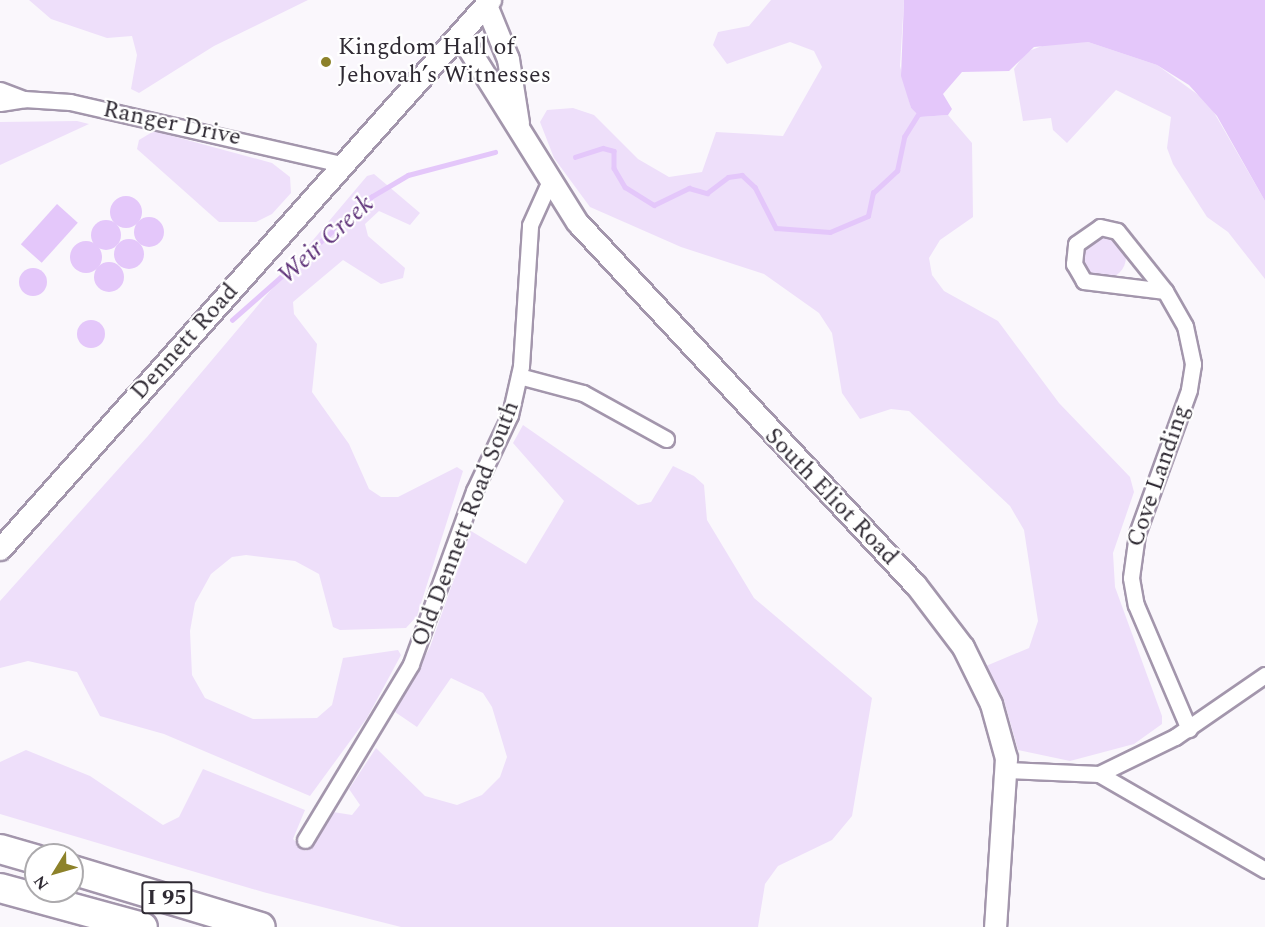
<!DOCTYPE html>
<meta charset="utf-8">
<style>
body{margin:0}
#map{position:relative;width:1265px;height:927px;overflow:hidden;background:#faf7fc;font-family:Spectral,serif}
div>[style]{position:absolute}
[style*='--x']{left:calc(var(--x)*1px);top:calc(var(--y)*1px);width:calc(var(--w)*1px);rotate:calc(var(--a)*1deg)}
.green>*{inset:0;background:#eedffa}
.round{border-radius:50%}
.water>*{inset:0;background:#e4c7fa;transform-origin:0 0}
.stream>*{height:4.5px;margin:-2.25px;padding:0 2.25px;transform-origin:2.25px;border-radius:2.25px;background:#e4c7fa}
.roads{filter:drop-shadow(2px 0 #a396ac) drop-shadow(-2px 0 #a396ac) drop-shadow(0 2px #a396ac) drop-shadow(0 -2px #a396ac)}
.street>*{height:15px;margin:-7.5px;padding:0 7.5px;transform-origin:7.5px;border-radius:7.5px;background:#fff}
.secondary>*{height:21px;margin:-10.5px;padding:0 10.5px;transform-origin:10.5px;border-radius:10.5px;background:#fff}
.highway>*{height:28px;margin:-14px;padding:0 14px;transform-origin:14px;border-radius:14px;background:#fff}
.dots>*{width:16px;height:16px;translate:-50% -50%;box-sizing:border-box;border:3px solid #fff;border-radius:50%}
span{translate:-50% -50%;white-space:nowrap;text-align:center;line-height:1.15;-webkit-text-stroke:4.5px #fff;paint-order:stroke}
.shield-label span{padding:2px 4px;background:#fff;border:2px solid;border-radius:4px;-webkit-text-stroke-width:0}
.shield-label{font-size:22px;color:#2f2a33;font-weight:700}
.poi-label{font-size:24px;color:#2f2a33}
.left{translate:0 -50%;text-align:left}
.street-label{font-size:24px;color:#2f2a33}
.water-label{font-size:26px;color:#5d3078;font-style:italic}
.north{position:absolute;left:24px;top:843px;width:60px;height:60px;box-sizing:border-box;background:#fff;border:2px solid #acaaad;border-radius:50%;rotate:233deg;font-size:16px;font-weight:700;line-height:24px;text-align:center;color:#2f2a33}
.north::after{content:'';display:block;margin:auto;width:21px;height:27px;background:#8d822a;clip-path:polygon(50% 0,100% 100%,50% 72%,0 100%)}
</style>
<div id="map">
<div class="green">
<i style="clip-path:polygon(29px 0,308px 0,214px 46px,139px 93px,131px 89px,137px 55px,132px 36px,107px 38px,51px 19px)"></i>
<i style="clip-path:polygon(771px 0,904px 0,900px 66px,911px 108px,920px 117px,948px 115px,972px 143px,973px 217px,940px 240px,929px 258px,932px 275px,944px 291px,998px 321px,1059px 403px,1130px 477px,1134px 492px,1113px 553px,1115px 587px,1162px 716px,1162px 724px,1134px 744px,1070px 761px,1018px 750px,1003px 697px,986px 666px,1029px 648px,1038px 621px,1024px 530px,1010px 506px,909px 411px,891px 409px,860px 419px,842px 393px,832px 333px,819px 313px,764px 274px,681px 247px,590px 207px,554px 158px,540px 122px,547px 110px,573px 108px,594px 115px,638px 159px,669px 177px,702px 172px,716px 132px,783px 136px,822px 67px,814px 51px,790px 42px,727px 64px,713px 45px,718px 32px,749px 26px)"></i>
<i style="clip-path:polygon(1088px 42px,1157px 65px,1208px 102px,1265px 201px,1265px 279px,1228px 232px,1207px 217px,1173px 164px,1167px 148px,1171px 117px,1116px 90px,1067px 143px,1053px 130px,1051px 118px,1023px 121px,1014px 69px,1026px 52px,1050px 43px)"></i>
<i style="clip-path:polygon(77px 121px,89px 124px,0 165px,0 122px)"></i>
<i style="clip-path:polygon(154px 131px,272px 163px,290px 177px,291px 193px,272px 214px,256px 222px,219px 222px,137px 149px,139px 140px)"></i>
<i style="clip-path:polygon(374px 174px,420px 213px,410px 225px,379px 211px,365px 224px,368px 236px,405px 268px,403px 278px,381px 284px,343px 260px,293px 302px,294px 314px,317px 344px,312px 392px,349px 444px,369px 489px,381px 497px,398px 497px,457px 467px,463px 471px,417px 616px,406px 628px,340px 630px,333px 627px,319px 574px,295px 561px,246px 555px,232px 557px,211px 574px,195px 603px,190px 631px,192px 675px,205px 698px,253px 719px,317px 718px,332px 705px,343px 658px,398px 650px,401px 655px,367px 718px,310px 796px,164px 734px,100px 716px,77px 672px,28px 661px,0 668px,0 601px,147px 437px,367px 176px)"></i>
<i class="round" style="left:1082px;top:235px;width:44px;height:44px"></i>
<i style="clip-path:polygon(523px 425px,638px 505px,651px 502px,673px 466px,694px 476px,704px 485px,707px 520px,754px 598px,872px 698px,852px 816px,832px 840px,778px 866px,765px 884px,758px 927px,401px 927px,263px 892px,0 814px,0 762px,26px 750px,90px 776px,163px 825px,179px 817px,203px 769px,305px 810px,293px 839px,306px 851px,333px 812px,352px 815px,360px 805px,349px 789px,376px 748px,425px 796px,457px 805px,482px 795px,500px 777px,507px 757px,492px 707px,483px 693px,451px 678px,417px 727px,395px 712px,430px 647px,471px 531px,526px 564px,564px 501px,513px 443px)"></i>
</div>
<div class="water">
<i style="clip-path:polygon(904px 0,1265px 0,1265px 201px,1217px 116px,1189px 85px,1157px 65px,1088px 42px,1034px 47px,1009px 71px,962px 72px,943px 94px,952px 109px,948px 115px,920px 117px,911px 108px,901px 76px)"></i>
<i class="round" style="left:110px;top:196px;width:32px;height:32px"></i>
<i style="left:57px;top:204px;width:28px;height:54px;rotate:42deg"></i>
<i class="round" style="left:134px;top:217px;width:30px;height:30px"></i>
<i class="round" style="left:91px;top:220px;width:30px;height:30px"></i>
<i class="round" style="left:114px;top:239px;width:30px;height:30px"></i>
<i class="round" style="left:70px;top:241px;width:32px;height:32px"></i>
<i class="round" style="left:94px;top:262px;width:30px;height:30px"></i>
<i class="round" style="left:19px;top:268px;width:28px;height:28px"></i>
<i class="round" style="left:77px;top:320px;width:28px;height:28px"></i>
</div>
<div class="stream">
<i style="--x:575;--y:157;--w:29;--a:-18"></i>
<i style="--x:603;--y:148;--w:11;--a:15"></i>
<i style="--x:614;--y:151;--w:17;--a:90"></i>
<i style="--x:614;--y:168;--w:22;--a:60"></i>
<i style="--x:625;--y:187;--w:34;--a:32"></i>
<i style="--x:654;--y:205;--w:39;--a:-26"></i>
<i style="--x:689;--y:188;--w:19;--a:16"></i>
<i style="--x:707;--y:193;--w:26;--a:-37"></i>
<i style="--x:728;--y:177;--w:14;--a:-8"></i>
<i style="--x:742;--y:175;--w:18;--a:43"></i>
<i style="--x:755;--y:187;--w:46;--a:62.9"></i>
<i style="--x:776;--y:228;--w:54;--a:4.2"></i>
<i style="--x:830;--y:232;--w:41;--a:-22.8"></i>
<i style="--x:868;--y:216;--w:24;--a:-78"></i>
<i style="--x:873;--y:193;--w:33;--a:-43"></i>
<i style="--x:897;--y:171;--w:35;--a:-78"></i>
<i style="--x:904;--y:137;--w:26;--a:-58"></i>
<i style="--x:232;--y:320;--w:186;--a:-41.5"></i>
<i style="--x:371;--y:197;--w:43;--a:-30.7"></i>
<i style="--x:408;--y:175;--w:90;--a:-14.8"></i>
</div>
<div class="roads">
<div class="street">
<i style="--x:0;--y:90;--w:26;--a:21"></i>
<i style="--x:0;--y:103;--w:24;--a:-9"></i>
<i style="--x:24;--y:99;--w:46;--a:3.7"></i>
<i style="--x:70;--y:102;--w:278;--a:12.9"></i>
<i style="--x:1100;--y:227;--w:17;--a:13"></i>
<i style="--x:1117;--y:231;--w:77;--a:51.3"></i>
<i style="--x:1165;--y:291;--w:82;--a:-173"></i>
<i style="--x:1084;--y:281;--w:20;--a:-120"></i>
<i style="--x:1074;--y:264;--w:20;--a:-84"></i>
<i style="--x:1076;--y:244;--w:29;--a:-35"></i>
<i style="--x:1165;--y:291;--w:40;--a:60.3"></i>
<i style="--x:1185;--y:326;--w:39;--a:78"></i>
<i style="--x:1193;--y:364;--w:26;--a:99"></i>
<i style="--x:1189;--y:390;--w:153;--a:109.9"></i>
<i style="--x:1137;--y:534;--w:44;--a:97.8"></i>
<i style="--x:1131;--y:578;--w:27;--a:80"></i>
<i style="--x:1136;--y:605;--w:135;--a:66.9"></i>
<i style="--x:519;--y:376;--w:66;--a:14.9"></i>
<i style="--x:583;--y:393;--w:95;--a:29"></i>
<i style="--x:1007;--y:770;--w:92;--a:2.5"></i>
<i style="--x:1099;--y:774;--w:192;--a:30"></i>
<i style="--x:1099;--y:774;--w:85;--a:-26"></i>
<i style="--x:1175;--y:737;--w:109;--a:-34.6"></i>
<i style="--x:305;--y:840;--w:205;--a:-58.9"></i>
<i style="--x:411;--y:664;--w:184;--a:-70"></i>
<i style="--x:474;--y:491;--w:84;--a:-64.7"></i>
<i style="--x:510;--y:415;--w:50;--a:-77.3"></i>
<i style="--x:521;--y:366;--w:141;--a:-86.3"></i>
<i style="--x:530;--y:225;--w:46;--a:-65.7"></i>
</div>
<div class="secondary">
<i style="--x:486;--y:5;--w:58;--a:67.8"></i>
<i style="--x:508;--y:59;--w:65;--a:81.1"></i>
<i style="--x:460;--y:35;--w:221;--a:58"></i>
<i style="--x:577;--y:222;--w:495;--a:47"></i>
<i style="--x:915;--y:584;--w:79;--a:52.7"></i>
<i style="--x:963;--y:647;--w:64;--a:63.8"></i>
<i style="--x:991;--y:704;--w:56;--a:74.5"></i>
<i style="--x:1006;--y:758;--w:169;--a:93.7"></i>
<i style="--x:0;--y:549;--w:736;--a:-48.25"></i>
</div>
<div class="highway">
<i style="--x:0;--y:849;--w:37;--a:16"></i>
<i style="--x:72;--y:870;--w:197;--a:16.8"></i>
<i style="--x:0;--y:888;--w:148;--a:15.3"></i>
</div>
</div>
<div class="dots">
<i style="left:326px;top:62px;background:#8d822a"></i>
</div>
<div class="shield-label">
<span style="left:167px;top:898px">I 95</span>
</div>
<div class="poi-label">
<span class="left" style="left:338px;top:62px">Kingdom Hall of<br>Jehovah’s Witnesses</span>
</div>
<div class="street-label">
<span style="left:172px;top:124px;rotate:12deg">Ranger Drive</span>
<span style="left:185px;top:342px;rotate:-48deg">Dennett Road</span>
<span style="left:1159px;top:476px;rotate:-71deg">Cove Landing</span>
<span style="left:831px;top:497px;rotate:46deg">South Eliot Road</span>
<span style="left:466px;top:524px;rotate:-69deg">Old Dennett Road South</span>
</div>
<div class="water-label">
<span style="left:326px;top:240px;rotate:-42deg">Weir Creek</span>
</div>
<div class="north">N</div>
</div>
